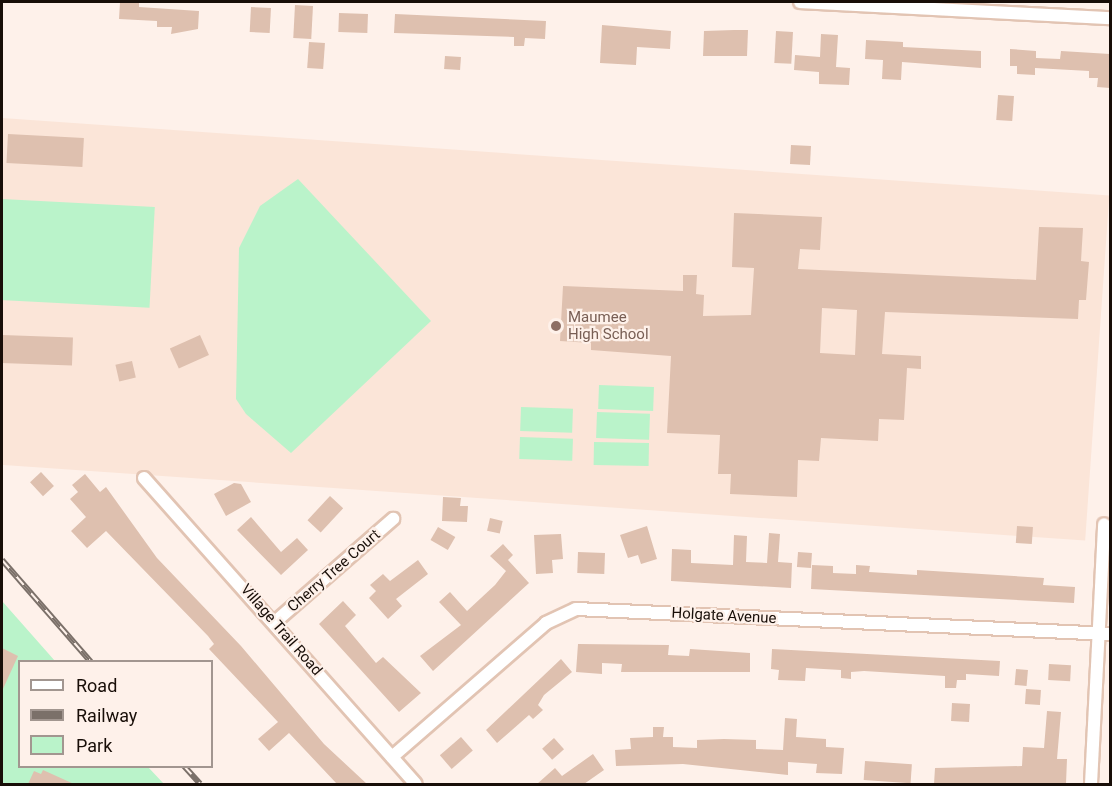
<!DOCTYPE html>
<style>
body{margin:0}
#map{position:relative;width:1112px;height:786px;overflow:hidden;background:#fef1ea;font-family:Roboto,sans-serif}
div>[style]{position:absolute}
[style*='--x']{left:calc(var(--x)*1px);top:calc(var(--y)*1px);width:calc(var(--w)*1px);rotate:calc(var(--a)*1deg)}
.education>*{inset:0;background:#fbe5d8;transform-origin:0 0}
.green>*{inset:0;background:#baf3ca;transform-origin:0 0}
.building>*{inset:0;background:#dec0af;transform-origin:0 0}
.roads{filter:drop-shadow(2px 0 #e2c4b3) drop-shadow(-2px 0 #e2c4b3) drop-shadow(0 2px #e2c4b3) drop-shadow(0 -2px #e2c4b3)}
.minor>*{height:12px;margin:-6px;padding:0 6px;transform-origin:6px;border-radius:6px;background:#fff}
.rail>*{height:6px;margin-top:-3px;transform-origin:0;background:repeating-linear-gradient(90deg,#fef1ea 0 11px,#7b7069 0 22px);box-sizing:border-box;border-block:2px solid #7b7069}
.dots>*{width:16px;height:16px;translate:-50% -50%;box-sizing:border-box;border:3px solid #fef1ea;border-radius:50%}
span{translate:-50% -50%;white-space:nowrap;text-align:center;line-height:1.15;-webkit-text-stroke:4.5px #fef1ea;paint-order:stroke}
.education-label{font-size:15px;color:#785e54}
.left{translate:0 -50%;text-align:left}
.street-label{font-size:15px;color:#180e08}
.frame{position:absolute;inset:0;border:3px solid #180e08;pointer-events:none}
.legend{position:absolute;left:18px;top:660px;width:195px;height:108px;box-sizing:border-box;background:#fef1ea;border:2px solid #a29690;margin:0;padding:8px 10px;list-style:none;font-size:18px;color:#180e08}
.legend li{display:flex;align-items:center;gap:12px;height:30px}
.legend b{width:30px;border:2px solid #a29690}
</style>
<div id="map">
<div class="education">
<i style="left:2px;top:118px;width:1110px;height:346px;rotate:4deg"></i>
</div>
<div class="green">
<i style="clip-path:polygon(298px 179px,431px 321px,291px 453px,246px 414px,236px 399px,239px 248px,260px 206px)"></i>
<i style="left:2px;top:199px;width:153px;height:101px;rotate:3deg"></i>
<i style="left:599px;top:385px;width:55px;height:24px;rotate:2deg"></i>
<i style="left:521px;top:407px;width:52px;height:24px;rotate:2deg"></i>
<i style="left:597px;top:412px;width:53px;height:26px;rotate:2deg"></i>
<i style="left:520px;top:437px;width:53px;height:22px;rotate:2deg"></i>
<i style="left:594px;top:442px;width:55px;height:23px;rotate:1deg"></i>
<i style="clip-path:polygon(2px 601px,55px 661px,20px 662px,20px 766px,148px 767px,164px 784px,2px 784px)"></i>
</div>
<div class="building">
<i style="clip-path:polygon(120px 2px,139px 2px,139px 7px,199px 11px,198px 29px,171px 34px,172px 27px,157px 27px,157px 21px,119px 19px)"></i>
<i style="left:295px;top:5px;width:18px;height:33px;rotate:3deg"></i>
<i style="left:251px;top:7px;width:20px;height:25px;rotate:3deg"></i>
<i style="left:339px;top:13px;width:29px;height:19px;rotate:2deg"></i>
<i style="clip-path:polygon(395px 14px,546px 21px,545px 39px,525px 38px,524px 46px,514px 46px,514px 37px,394px 33px)"></i>
<i style="clip-path:polygon(602px 25px,671px 31px,670px 49px,637px 47px,636px 65px,600px 63px)"></i>
<i style="clip-path:polygon(734px 30px,748px 30px,747px 56px,703px 56px,704px 31px)"></i>
<i style="left:776px;top:31px;width:17px;height:32px;rotate:3deg"></i>
<i style="clip-path:polygon(821px 34px,838px 35px,836px 67px,850px 68px,849px 85px,819px 84px,819px 72px,794px 70px,795px 55px,820px 57px)"></i>
<i style="clip-path:polygon(866px 40px,903px 42px,903px 47px,981px 51px,981px 68px,902px 62px,901px 80px,882px 79px,883px 60px,865px 59px)"></i>
<i style="left:309px;top:42px;width:16px;height:26px;rotate:4deg"></i>
<i style="clip-path:polygon(1010px 49px,1036px 51px,1036px 58px,1060px 59px,1061px 51px,1110px 54px,1110px 88px,1097px 87px,1098px 78px,1089px 78px,1089px 71px,1035px 68px,1035px 75px,1017px 74px,1017px 66px,1010px 66px)"></i>
<i style="left:445px;top:56px;width:16px;height:13px;rotate:4deg"></i>
<i style="left:998px;top:95px;width:16px;height:25px;rotate:4deg"></i>
<i style="left:8px;top:134px;width:76px;height:29px;rotate:3deg"></i>
<i style="left:791px;top:145px;width:20px;height:19px;rotate:3deg"></i>
<i style="clip-path:polygon(evenodd,734px 213px,822px 217px,820px 250px,800px 249px,798px 269px,1036px 280px,1039px 227px,1083px 228px,1081px 261px,1089px 262px,1086px 300px,1079px 300px,1078px 319px,885px 312px,882px 354px,921px 356px,921px 369px,907px 368px,904px 420px,879px 419px,878px 441px,821px 438px,819px 461px,798px 460px,797px 497px,730px 494px,731px 474px,718px 474px,720px 435px,667px 433px,671px 356px,591px 350px,591px 343px,560px 341px,563px 286px,683px 291px,683px 275px,697px 275px,696px 294px,704px 295px,703px 316px,751px 315px,754px 268px,732px 267px,734px 213px,822px 308px,857px 310px,855px 355px,820px 353px,822px 308px)"></i>
<i style="left:2px;top:335px;width:71px;height:28px;rotate:2deg"></i>
<i style="left:200px;top:335px;width:22px;height:33px;rotate:66deg"></i>
<i style="left:132px;top:361px;width:17px;height:17px;rotate:77deg"></i>
<i style="left:41px;top:472px;width:19px;height:15px;rotate:47deg"></i>
<i style="clip-path:polygon(85px 474px,100px 492px,106px 487px,157px 558px,241px 646px,324px 744px,367px 784px,337px 784px,289px 733px,269px 751px,258px 739px,278px 722px,209px 649px,214px 644px,208px 636px,106px 531px,87px 548px,71px 531px,86px 517px,70px 499px,78px 492px,72px 485px)"></i>
<i style="clip-path:polygon(234px 483px,241px 484px,251px 502px,226px 516px,214px 494px)"></i>
<i style="left:330px;top:496px;width:18px;height:33px;rotate:43deg"></i>
<i style="clip-path:polygon(443px 497px,461px 498px,460px 506px,468px 506px,467px 522px,442px 521px)"></i>
<i style="clip-path:polygon(251px 517px,281px 552px,297px 538px,308px 550px,281px 575px,237px 530px)"></i>
<i style="left:490px;top:518px;width:13px;height:13px;rotate:13deg"></i>
<i style="clip-path:polygon(647px 526px,657px 559px,641px 564px,638px 555px,628px 558px,620px 535px)"></i>
<i style="left:1017px;top:526px;width:16px;height:17px;rotate:4deg"></i>
<i style="left:438px;top:527px;width:20px;height:15px;rotate:30deg"></i>
<i style="clip-path:polygon(769px 533px,780px 534px,778px 562px,792px 563px,791px 588px,671px 581px,672px 549px,691px 550px,691px 563px,733px 565px,734px 535px,747px 536px,746px 562px,767px 563px)"></i>
<i style="clip-path:polygon(561px 534px,563px 559px,552px 560px,553px 573px,536px 574px,534px 535px)"></i>
<i style="clip-path:polygon(503px 544px,513px 555px,508px 560px,529px 583px,433px 671px,420px 656px,461px 625px,439px 602px,450px 592px,467px 611px,495px 585px,506px 571px,490px 556px)"></i>
<i style="left:578px;top:552px;width:27px;height:21px;rotate:2deg"></i>
<i style="left:798px;top:552px;width:14px;height:15px;rotate:4deg"></i>
<i style="clip-path:polygon(418px 560px,428px 574px,396px 599px,402px 606px,388px 619px,369px 598px,376px 591px,370px 585px,383px 574px,390px 581px)"></i>
<i style="clip-path:polygon(812px 565px,833px 566px,833px 573px,856px 574px,856px 565px,870px 566px,869px 572px,917px 575px,917px 570px,1044px 578px,1043px 585px,1075px 587px,1074px 603px,811px 589px)"></i>
<i style="clip-path:polygon(343px 601px,356px 615px,345px 626px,376px 663px,383px 657px,421px 693px,399px 712px,319px 624px)"></i>
<i style="clip-path:polygon(578px 644px,669px 645px,668px 655px,689px 656px,690px 649px,750px 653px,750px 672px,621px 672px,622px 664px,602px 663px,602px 674px,576px 672px)"></i>
<i style="clip-path:polygon(2px 648px,18px 656px,2px 691px)"></i>
<i style="clip-path:polygon(772px 649px,1000px 661px,999px 676px,966px 674px,966px 680px,957px 680px,956px 688px,945px 688px,945px 676px,864px 671px,851px 672px,851px 679px,841px 678px,841px 670px,806px 668px,805px 681px,778px 680px,779px 670px,771px 669px)"></i>
<i style="clip-path:polygon(561px 659px,572px 672px,544px 695px,538px 705px,543px 710px,533px 719px,529px 715px,497px 743px,486px 730px)"></i>
<i style="left:1049px;top:664px;width:22px;height:16px;rotate:3deg"></i>
<i style="left:1016px;top:669px;width:12px;height:16px;rotate:5deg"></i>
<i style="left:1026px;top:689px;width:15px;height:15px;rotate:4deg"></i>
<i style="left:952px;top:703px;width:18px;height:18px;rotate:3deg"></i>
<i style="clip-path:polygon(1047px 711px,1061px 712px,1057px 759px,1067px 759px,1066px 784px,934px 784px,935px 768px,1022px 766px,1023px 747px,1044px 748px)"></i>
<i style="clip-path:polygon(785px 718px,797px 719px,796px 737px,826px 739px,826px 747px,844px 748px,842px 774px,816px 773px,817px 764px,788px 762px,788px 775px,683px 764px,616px 766px,615px 750px,631px 749px,630px 738px,653px 737px,653px 727px,664px 727px,663px 737px,673px 737px,673px 747px,697px 748px,697px 740px,724px 739px,756px 740px,756px 749px,783px 750px)"></i>
<i style="left:461px;top:737px;width:18px;height:28px;rotate:49deg"></i>
<i style="left:554px;top:738px;width:15px;height:16px;rotate:48deg"></i>
<i style="clip-path:polygon(593px 754px,604px 770px,584px 784px,537px 784px,555px 768px,562px 776px)"></i>
<i style="left:865px;top:761px;width:47px;height:19px;rotate:4deg"></i>
<i style="clip-path:polygon(43px 770px,74px 784px,28px 784px,34px 771px,41px 774px)"></i>
</div>
<div class="roads">
<div class="minor">
<i style="--x:800;--y:2;--w:310;--a:3"></i>
<i style="--x:144;--y:478;--w:409;--a:48.4"></i>
<i style="--x:275;--y:622;--w:157;--a:-41.1"></i>
<i style="--x:392;--y:757;--w:204;--a:-41"></i>
<i style="--x:546;--y:623;--w:33;--a:-25"></i>
<i style="--x:576;--y:609;--w:535;--a:2.68"></i>
<i style="--x:1091;--y:784;--w:260;--a:-87.1"></i>
</div>
</div>
<div class="rail">
<i style="--x:2;--y:560;--w:135;--a:48.9"></i>
<i style="--x:184;--y:766;--w:24;--a:48"></i>
</div>
<div class="dots">
<i style="left:556px;top:326px;background:#8d6e63"></i>
</div>
<div class="education-label">
<span class="left" style="left:568px;top:326px">Maumee<br>High School</span>
</div>
<div class="street-label">
<span style="left:334px;top:571px;rotate:-41deg">Cherry Tree Court</span>
<span style="left:724px;top:616px;rotate:3deg">Holgate Avenue</span>
<span style="left:281px;top:630px;rotate:49deg">Village Trail Road</span>
</div>
<div class="frame"></div>
<ul class="legend">
<li><b style="height:8px;background:#fff"></b>Road</li>
<li><b style="height:8px;background:#7b7069"></b>Railway</li>
<li><b style="height:16px;background:#baf3ca"></b>Park</li>
</ul>
</div>
